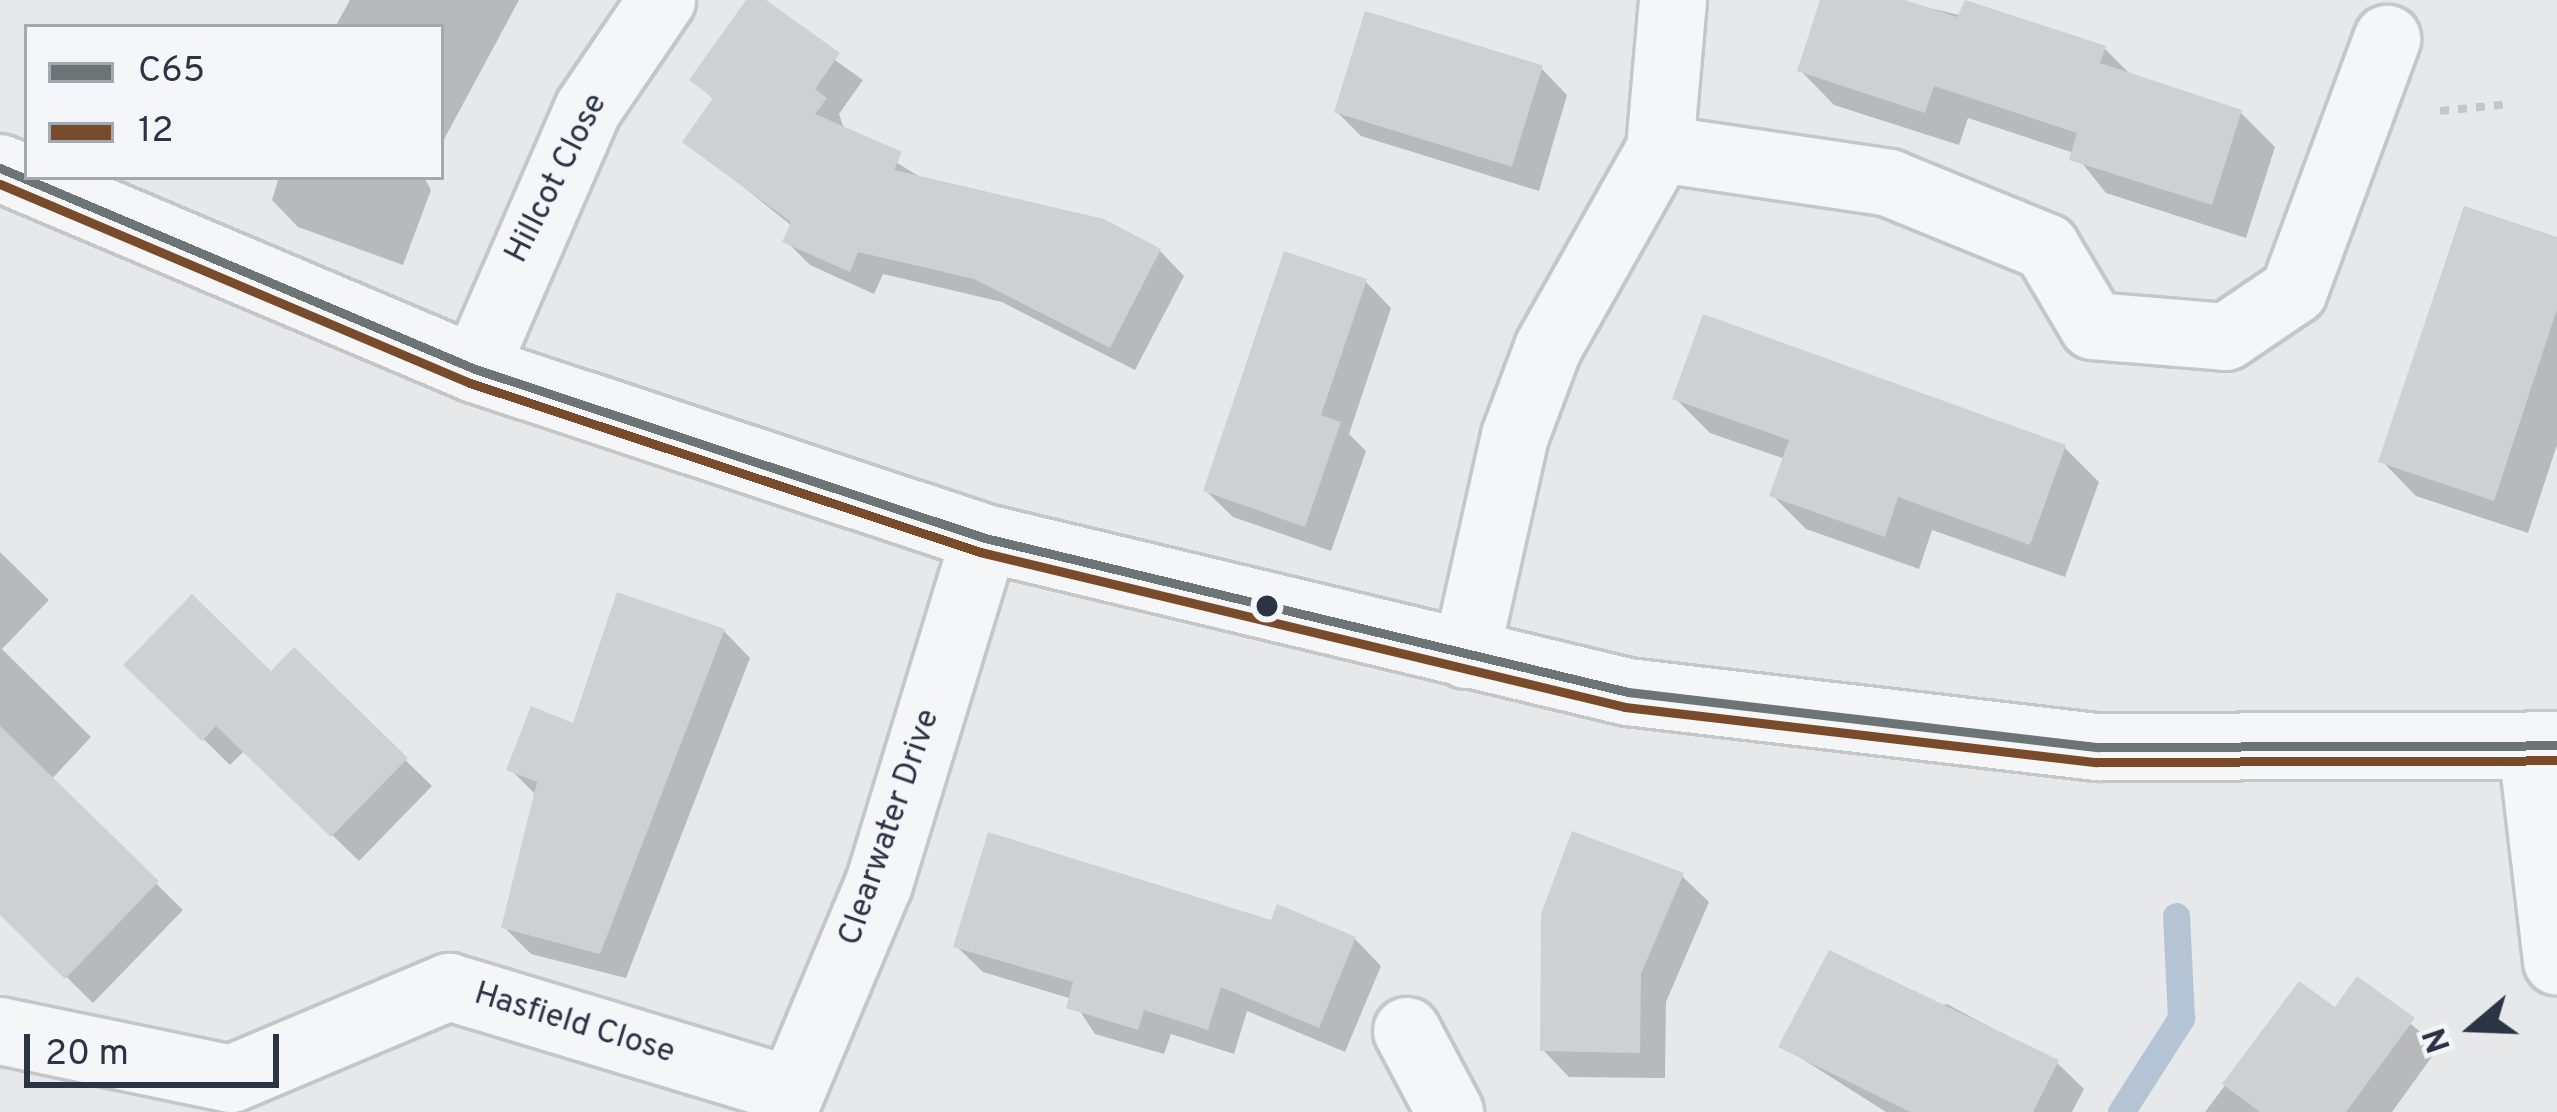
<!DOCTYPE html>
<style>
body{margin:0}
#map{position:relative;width:2557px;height:1112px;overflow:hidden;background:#e6e8ea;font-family:Overpass,sans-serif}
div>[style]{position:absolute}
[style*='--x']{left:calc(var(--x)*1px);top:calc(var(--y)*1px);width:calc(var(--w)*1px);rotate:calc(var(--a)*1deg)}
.shadow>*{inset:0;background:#0003}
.stream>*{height:27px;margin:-13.5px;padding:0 13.5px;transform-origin:13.5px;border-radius:13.5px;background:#b4c4d5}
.building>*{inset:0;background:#ced0d3;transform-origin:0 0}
.path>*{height:8px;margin-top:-4px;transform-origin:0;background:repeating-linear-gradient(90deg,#c5c6ca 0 9px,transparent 0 18px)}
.roads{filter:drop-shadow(3px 0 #c4c6c8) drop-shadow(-3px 0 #c4c6c8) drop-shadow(0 3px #c4c6c8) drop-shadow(0 -3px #c4c6c8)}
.minor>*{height:66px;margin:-33px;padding:0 33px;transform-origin:33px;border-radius:33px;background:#f5f6f7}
.bus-1>*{height:9px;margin:-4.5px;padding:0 4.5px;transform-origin:4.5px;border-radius:4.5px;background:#6c7476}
.bus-2>*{height:9px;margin:-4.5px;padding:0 4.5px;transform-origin:4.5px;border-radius:4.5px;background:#7a4b2a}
.dots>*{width:33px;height:33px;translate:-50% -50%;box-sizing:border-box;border:6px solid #f4f6f9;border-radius:50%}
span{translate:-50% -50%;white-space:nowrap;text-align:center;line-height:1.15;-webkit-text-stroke:9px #f4f6f9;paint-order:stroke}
.street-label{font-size:33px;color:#2b3445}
.legend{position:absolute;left:24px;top:24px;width:420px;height:156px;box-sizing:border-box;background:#f4f6f9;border:3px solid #a4a8b1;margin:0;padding:15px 21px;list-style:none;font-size:36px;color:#2b3445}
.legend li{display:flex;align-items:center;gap:24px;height:60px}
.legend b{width:60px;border:3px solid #a4a8b1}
.north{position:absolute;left:2413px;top:968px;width:120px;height:120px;-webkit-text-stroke:9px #f4f6f9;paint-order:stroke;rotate:251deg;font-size:33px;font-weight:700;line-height:48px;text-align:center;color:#2b3445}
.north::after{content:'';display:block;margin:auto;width:42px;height:54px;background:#2b3445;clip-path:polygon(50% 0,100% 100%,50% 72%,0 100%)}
.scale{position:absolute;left:24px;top:1034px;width:255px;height:54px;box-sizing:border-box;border:6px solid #2b3445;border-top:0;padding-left:15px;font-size:36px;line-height:42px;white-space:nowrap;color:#2b3445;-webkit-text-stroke:9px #f4f6f9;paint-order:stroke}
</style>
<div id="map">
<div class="shadow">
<i style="clip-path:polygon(350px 0,519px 0,441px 145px,441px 27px,335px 27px)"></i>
<i style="clip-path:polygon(750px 0,863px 80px,839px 114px,845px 131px,925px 180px,1160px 251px,1184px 276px,1135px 370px,1002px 302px,883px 274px,874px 294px,810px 265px,786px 241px,792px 226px,686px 141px,715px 101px,693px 79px)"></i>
<i style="clip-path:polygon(1823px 0,1895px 0,2105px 49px,2133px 77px,2241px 113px,2275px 147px,2246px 238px,2106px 193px,2074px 153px,1968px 118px,1959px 145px,1834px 105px,1800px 70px)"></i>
<i style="clip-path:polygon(1541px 68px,1567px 95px,1539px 191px,1361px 136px,1335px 110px)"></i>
<i style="clip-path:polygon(279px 177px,424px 177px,431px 190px,403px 265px,298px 227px,272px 200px)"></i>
<i style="clip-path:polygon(2557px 241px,2557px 445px,2528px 533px,2416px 496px,2382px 461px)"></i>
<i style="clip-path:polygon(1365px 281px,1391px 308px,1349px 434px,1366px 451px,1331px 551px,1233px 517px,1206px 491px)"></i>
<i style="clip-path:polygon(1676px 399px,2065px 448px,2099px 482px,2065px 577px,1932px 530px,1919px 569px,1806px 529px,1772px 495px,1785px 459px,1710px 433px)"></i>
<i style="clip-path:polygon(0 552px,49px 600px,2px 649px,91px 737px,33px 799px,0 767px)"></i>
<i style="clip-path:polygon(724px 631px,750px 658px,626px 978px,531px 954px,504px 927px,537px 796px,510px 769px)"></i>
<i style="clip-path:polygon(294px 651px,432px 786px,359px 861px,245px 750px,230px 765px,128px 665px,271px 675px)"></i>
<i style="clip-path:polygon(82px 811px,183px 910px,93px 1003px,0 911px,0 895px)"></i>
<i style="clip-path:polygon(1682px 876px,1709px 902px,1666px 1002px,1665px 1078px,1569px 1077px,1543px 1050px)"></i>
<i style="clip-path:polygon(1272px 923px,1355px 939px,1381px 966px,1345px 1052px,1247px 1011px,1234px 1054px,1171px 1034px,1164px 1054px,1095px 1034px,1072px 999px,983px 972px,956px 946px)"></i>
<i style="clip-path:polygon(2358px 981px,2439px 1047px,2392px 1112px,2205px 1112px,2300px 985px,2336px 1012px)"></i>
<i style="clip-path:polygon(1947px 1004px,2057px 1063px,2084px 1089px,2072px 1112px,1886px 1112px,1782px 1046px)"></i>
</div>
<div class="stream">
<i style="--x:2121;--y:1112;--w:112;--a:-57.4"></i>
<i style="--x:2181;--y:1018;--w:102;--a:-92.8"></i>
</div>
<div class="building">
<i style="clip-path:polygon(746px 0,766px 0,840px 53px,815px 89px,827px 98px,815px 114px,902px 152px,894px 170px,1104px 219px,1161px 249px,1110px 348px,974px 279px,858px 252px,850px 272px,782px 242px,791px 222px,682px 142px,713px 98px,689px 80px)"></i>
<i style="clip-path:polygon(1820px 0,1905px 0,1957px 17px,1965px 0,2106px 46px,2100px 63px,2242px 110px,2212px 205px,2069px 160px,2077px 133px,1934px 86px,1925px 113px,1797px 71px)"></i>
<i style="left:1365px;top:11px;width:186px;height:106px;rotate:17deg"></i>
<i style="clip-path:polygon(2464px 206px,2557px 237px,2557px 309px,2494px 501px,2378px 462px)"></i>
<i style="clip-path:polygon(1284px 251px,1367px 279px,1321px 415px,1341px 422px,1305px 527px,1203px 491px)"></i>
<i style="clip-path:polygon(1703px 314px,2066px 445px,2030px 545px,1898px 497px,1885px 537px,1769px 496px,1789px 440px,1672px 399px)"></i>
<i style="clip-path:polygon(617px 592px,725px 629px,600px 954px,501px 928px,537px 782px,506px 770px,531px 706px,573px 723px)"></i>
<i style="clip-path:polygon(192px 594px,271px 671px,294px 647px,408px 758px,331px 837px,216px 726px,202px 741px,123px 665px)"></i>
<i style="clip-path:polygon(0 726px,159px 881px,65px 979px,0 915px)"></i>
<i style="clip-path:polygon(1572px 831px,1684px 873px,1641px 974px,1640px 1053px,1540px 1051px,1541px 914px)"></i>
<i style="clip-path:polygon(988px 832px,1271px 920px,1277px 904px,1356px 937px,1319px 1028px,1221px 987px,1208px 1030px,1144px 1010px,1138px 1030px,1066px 1008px,1073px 982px,953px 947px)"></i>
<i style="clip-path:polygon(1829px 950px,2059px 1060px,2033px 1112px,1910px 1112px,1778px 1047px)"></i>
<i style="clip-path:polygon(2357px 976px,2415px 1018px,2346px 1112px,2260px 1112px,2222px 1084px,2299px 981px,2335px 1007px)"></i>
</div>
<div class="path">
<i style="--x:2440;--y:111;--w:70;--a:-5.7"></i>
</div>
<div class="roads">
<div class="minor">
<i style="--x:1660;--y:149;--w:232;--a:8.4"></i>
<i style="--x:1889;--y:183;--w:170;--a:22.2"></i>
<i style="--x:2046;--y:247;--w:92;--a:59.3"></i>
<i style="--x:2093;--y:326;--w:133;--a:4.7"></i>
<i style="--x:2226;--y:337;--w:82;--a:-34.1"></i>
<i style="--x:2294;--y:291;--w:269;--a:-69.7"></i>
<i style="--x:0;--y:168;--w:516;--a:22.94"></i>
<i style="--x:475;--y:369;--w:537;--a:18.33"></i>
<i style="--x:985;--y:538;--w:661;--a:13.47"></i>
<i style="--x:1628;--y:692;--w:473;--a:6.7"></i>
<i style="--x:2098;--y:747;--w:459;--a:-0.2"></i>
<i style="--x:475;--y:369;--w:283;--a:-66.5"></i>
<i style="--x:588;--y:109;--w:132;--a:-55.8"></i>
<i style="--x:1466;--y:655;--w:224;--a:-77.4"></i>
<i style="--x:1515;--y:436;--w:94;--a:-69.4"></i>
<i style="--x:1548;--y:348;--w:228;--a:-60.6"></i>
<i style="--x:1660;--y:149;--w:150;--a:-85"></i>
<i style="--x:2532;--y:748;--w:215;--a:83.3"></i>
<i style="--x:0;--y:1031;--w:236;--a:11.7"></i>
<i style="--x:231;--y:1079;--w:237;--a:-22.9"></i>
<i style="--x:449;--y:987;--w:353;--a:16.8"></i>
<i style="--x:1407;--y:1031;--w:92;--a:62"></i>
<i style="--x:783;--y:1112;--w:247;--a:-67.2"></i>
<i style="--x:879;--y:884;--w:362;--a:-73"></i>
</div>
</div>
<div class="bus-1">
<i style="--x:0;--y:168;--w:516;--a:22.94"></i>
<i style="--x:475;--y:369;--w:537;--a:18.33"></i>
<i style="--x:985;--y:538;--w:661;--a:13.47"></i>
<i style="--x:1628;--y:692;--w:473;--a:6.7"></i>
<i style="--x:2098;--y:747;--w:459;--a:-0.2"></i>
</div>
<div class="bus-2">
<i style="--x:0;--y:184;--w:510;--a:22.95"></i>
<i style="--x:470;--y:383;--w:537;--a:18.33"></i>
<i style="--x:980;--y:552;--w:663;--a:13.51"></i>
<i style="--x:1625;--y:707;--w:474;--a:6.7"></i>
<i style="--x:2096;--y:762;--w:461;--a:-0.2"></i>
</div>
<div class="dots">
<i style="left:1267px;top:606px;background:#2b3445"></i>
</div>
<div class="street-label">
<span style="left:558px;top:179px;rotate:-63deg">Hillcot Close</span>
<span style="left:891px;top:828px;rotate:-71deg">Clearwater Drive</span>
<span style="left:574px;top:1025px;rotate:17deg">Hasfield Close</span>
</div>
<ul class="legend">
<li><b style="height:15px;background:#6c7476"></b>C65</li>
<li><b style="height:15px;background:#7a4b2a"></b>12</li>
</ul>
<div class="north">N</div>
<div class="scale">20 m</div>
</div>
